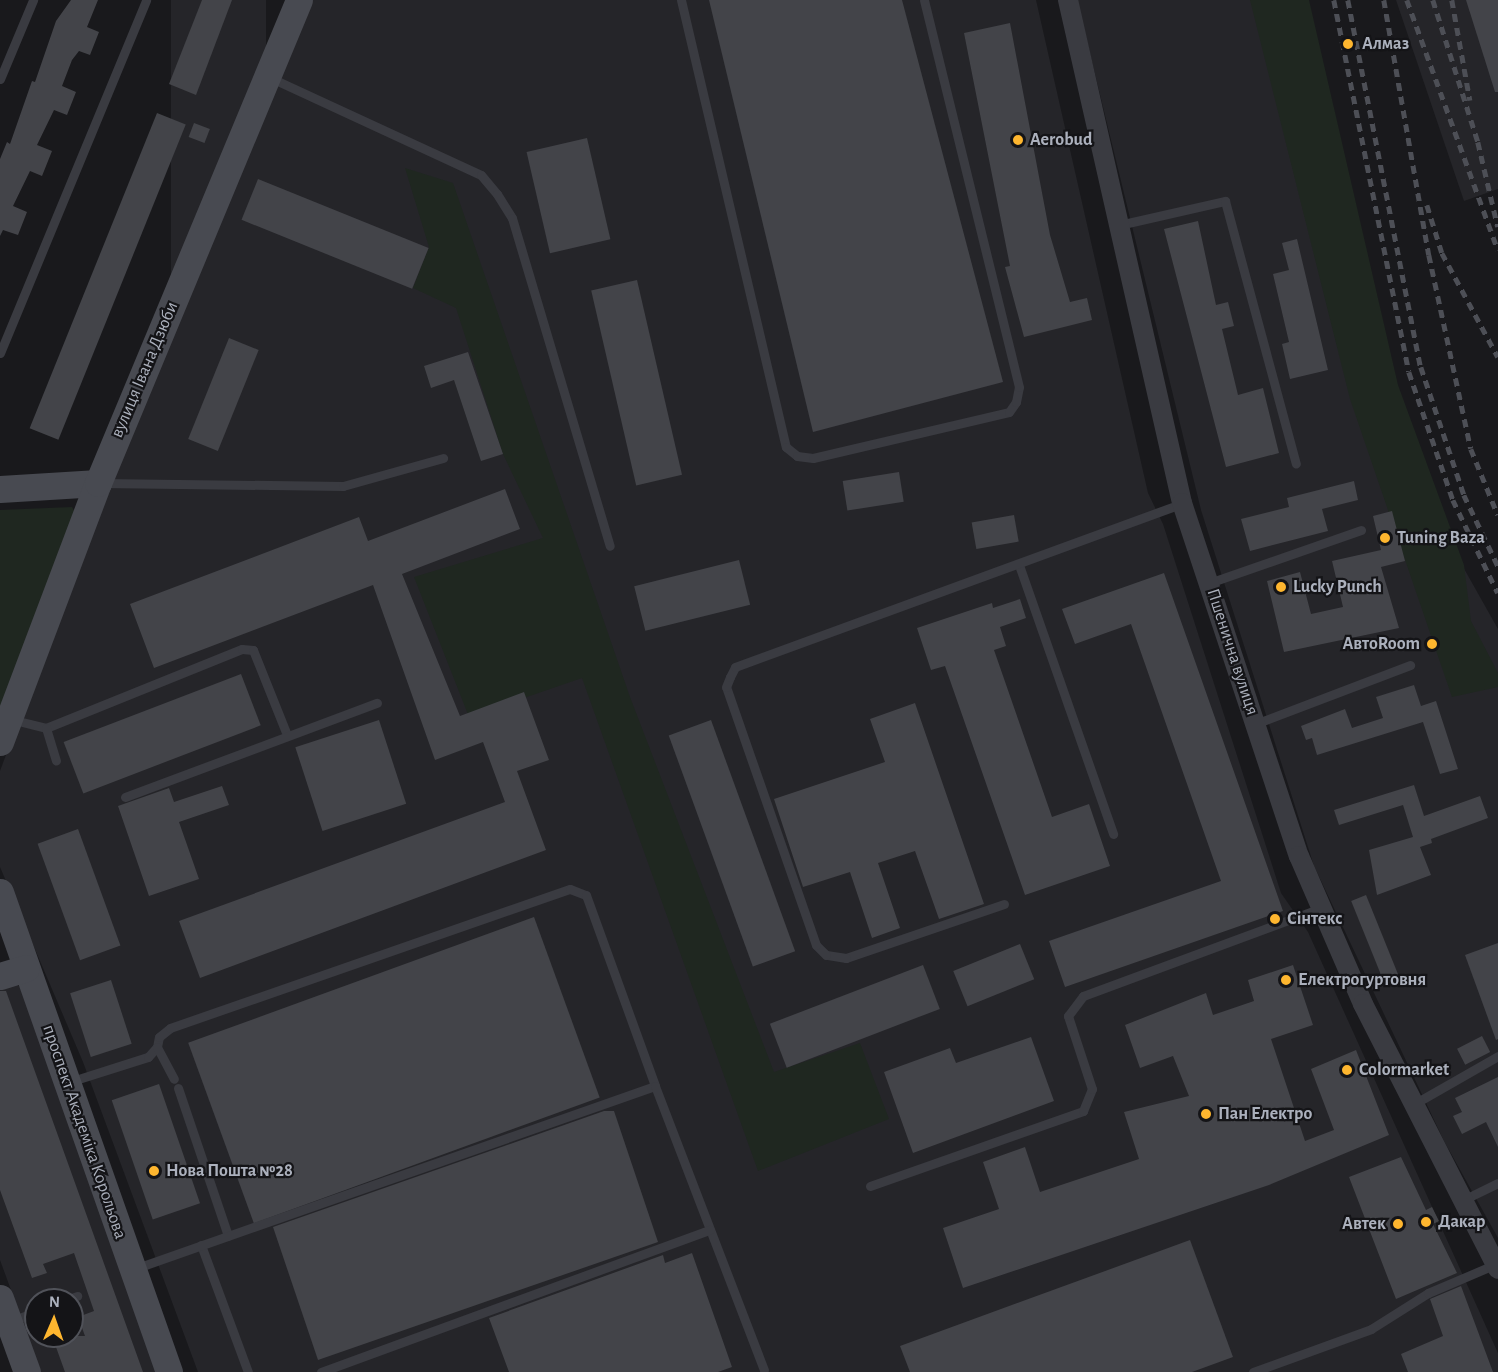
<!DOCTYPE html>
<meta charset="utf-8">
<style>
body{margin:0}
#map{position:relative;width:1498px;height:1372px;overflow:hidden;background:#19191c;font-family:"Alegreya Sans",sans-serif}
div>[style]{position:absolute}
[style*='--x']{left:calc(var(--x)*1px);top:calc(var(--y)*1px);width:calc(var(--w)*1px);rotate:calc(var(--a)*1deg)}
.built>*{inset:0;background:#252529;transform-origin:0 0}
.green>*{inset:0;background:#1f2720}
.building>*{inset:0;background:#434449;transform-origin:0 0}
.lane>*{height:9px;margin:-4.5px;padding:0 4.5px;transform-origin:4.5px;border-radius:4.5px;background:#3a3b41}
.street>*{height:20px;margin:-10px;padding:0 10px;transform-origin:10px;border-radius:10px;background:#3a3b41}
.secondary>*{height:27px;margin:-13.5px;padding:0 13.5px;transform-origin:13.5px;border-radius:13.5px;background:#484a51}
.rail>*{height:4.5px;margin-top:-2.25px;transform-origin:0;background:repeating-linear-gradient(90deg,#4d4f56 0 8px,transparent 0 14px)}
.dots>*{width:16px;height:16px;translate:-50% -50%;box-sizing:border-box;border:3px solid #141417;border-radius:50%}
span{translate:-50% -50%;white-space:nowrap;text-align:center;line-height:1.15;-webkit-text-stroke:4.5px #141417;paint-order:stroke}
.poi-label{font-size:18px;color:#abb0bc;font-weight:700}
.left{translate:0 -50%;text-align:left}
.right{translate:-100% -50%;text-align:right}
.street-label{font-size:18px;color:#abb0bc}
.north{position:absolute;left:24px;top:1288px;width:60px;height:60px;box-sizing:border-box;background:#141417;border:2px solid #505259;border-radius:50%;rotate:2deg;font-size:16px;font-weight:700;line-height:24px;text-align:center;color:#abb0bc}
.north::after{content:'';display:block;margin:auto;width:21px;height:27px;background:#feb62f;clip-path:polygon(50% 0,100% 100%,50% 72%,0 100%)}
</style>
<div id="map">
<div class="built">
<i style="left:171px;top:0;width:95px;height:452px"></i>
<i style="clip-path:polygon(310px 0,1036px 0,1148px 493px,1163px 524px,1281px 893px,1308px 932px,1498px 1353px,1498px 1372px,198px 1372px,83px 1062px,0 867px,0 771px,108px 479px)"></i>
<i style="clip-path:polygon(1077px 0,1288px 0,1340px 217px,1440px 526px,1498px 629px,1498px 1238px,1444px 1141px,1314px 866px,1201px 510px)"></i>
<i style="clip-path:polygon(1396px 0,1498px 0,1498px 189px,1464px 201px)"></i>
<i style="clip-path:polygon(evenodd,13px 981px,20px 987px,160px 1372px,41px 1372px,0 1260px,0 982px,13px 981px,36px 1300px,72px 1300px,72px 1336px,36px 1336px,36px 1300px)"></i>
</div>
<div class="green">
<i style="clip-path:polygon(1250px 0,1309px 0,1398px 385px,1464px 565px,1471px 621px,1498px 673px,1498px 687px,1452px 697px,1350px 399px)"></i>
<i style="clip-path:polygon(405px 168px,453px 183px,630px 697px,774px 1072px,860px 1043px,889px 1119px,758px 1171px,582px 678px,469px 717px,414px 577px,543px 538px,503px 454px,456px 308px,413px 288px,429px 247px)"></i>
<i style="clip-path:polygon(72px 507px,77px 515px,0 721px,0 510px)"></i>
</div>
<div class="building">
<i style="clip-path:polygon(71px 0,98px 0,87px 27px,99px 32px,90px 55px,79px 51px,72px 60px,62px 86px,76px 92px,67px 115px,54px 110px,37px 145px,52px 151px,42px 176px,30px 171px,13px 206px,27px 212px,18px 235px,3px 230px,0 236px,0 159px,7px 142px,10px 144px,32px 81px,35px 82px,56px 21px)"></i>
<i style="clip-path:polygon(202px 0,232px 0,196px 95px,169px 84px)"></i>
<i style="clip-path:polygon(709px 0,902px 0,1003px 382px,813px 432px)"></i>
<i style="clip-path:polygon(1466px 0,1498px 0,1498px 92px,1495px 92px)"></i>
<i style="clip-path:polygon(1010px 23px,1050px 235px,1070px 302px,1087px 298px,1092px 320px,1024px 337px,1005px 267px,1010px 266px,964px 33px)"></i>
<i style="left:157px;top:113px;width:31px;height:340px;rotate:22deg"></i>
<i style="left:194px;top:123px;width:17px;height:15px;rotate:21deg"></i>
<i style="left:587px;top:138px;width:104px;height:62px;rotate:77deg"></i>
<i style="left:258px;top:179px;width:184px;height:44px;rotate:22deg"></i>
<i style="clip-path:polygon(1198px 221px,1216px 305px,1228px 302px,1234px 326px,1222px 329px,1238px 395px,1263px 388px,1279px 453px,1226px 467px,1164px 229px)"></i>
<i style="clip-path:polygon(1297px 239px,1328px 370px,1290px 379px,1282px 344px,1289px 342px,1273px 274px,1289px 270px,1282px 243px)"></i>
<i style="left:637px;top:280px;width:200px;height:47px;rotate:77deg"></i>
<i style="left:229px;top:338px;width:32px;height:109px;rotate:22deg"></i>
<i style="clip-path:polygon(468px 352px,503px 454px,481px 461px,454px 380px,431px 388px,424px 366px)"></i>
<i style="left:899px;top:472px;width:30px;height:57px;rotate:81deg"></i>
<i style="clip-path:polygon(1354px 481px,1358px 500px,1322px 509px,1328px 531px,1250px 551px,1241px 519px,1289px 507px,1287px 498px)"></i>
<i style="clip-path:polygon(505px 489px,520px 529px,402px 574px,460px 716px,524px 692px,549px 760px,517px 771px,546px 850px,200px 978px,179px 921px,505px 802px,483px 742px,435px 760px,373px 585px,154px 668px,130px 604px,359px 517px,368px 541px)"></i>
<i style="clip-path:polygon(1392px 511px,1405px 561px,1381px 567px,1399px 628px,1284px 652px,1267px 581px,1300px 572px,1311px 614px,1343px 607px,1332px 561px,1381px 550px,1373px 516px)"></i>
<i style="left:1014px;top:515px;width:27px;height:43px;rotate:80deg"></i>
<i style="left:739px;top:560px;width:46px;height:108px;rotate:76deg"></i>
<i style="clip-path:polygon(1164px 573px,1283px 911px,1065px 987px,1049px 941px,1221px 881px,1131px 624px,1075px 644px,1062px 609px)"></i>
<i style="clip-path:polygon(1020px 599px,1026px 618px,1000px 627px,1006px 646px,994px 650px,1052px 817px,1089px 804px,1110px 866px,1025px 895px,945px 666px,931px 670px,917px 628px,992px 603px,993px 608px)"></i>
<i style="left:241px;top:674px;width:55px;height:190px;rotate:69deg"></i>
<i style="clip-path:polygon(1414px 685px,1421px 706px,1436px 701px,1458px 769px,1440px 774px,1423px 722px,1317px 755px,1312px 738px,1306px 740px,1301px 726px,1345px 709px,1352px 728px,1383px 718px,1376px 697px)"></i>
<i style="clip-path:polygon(915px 703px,984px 904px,939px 919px,915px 851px,878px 863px,900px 928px,872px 938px,850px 872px,803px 887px,774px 799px,885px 762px,870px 719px)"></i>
<i style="left:379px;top:720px;width:88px;height:88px;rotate:72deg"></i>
<i style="left:711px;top:720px;width:246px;height:45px;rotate:70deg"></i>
<i style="clip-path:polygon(1414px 785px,1424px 816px,1480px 796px,1488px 818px,1431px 839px,1432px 843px,1420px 847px,1431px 875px,1377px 895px,1369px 850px,1413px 837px,1403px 805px,1339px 825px,1334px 810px)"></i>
<i style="clip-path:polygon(222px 786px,229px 805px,179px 822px,199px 879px,149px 896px,118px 806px,169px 788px,174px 802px)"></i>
<i style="left:78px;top:829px;width:124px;height:43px;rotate:70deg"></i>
<i style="left:1366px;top:895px;width:92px;height:16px;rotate:68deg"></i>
<i style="left:534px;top:917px;width:192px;height:368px;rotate:70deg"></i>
<i style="clip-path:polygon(1498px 943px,1498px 1039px,1496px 1040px,1465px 955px)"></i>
<i style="left:1020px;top:944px;width:38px;height:72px;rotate:68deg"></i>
<i style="left:923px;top:965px;width:47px;height:164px;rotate:69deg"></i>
<i style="clip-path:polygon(1293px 965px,1313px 1025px,1271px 1039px,1305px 1141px,1334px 1130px,1311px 1069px,1356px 1050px,1389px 1135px,1269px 1185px,963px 1288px,943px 1228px,999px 1209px,983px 1162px,1025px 1147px,1040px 1192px,1139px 1159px,1124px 1112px,1189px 1096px,1173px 1056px,1140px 1068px,1125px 1025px,1206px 993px,1213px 1015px,1254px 1001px,1248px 980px)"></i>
<i style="left:111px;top:980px;width:67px;height:43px;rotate:72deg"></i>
<i style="clip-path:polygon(0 991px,6px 991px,143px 1372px,65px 1372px,52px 1336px,85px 1336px,78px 1317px,94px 1311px,74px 1253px,43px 1264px,47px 1273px,32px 1278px,0 1190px)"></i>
<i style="left:1482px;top:1036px;width:18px;height:28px;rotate:63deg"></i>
<i style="clip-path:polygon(1031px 1037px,1054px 1101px,913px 1153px,884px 1072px,950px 1048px,956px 1063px)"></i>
<i style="clip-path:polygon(1498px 1077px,1498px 1147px,1486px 1122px,1462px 1134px,1453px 1116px,1462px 1112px,1455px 1098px)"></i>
<i style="left:159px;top:1084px;width:126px;height:50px;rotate:71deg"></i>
<i style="clip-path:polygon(604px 1111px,614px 1111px,658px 1242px,318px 1360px,273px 1227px)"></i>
<i style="clip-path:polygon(1401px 1157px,1426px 1210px,1432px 1207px,1439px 1221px,1433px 1224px,1457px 1273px,1396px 1299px,1349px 1177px)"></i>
<i style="clip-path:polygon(1190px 1240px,1233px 1357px,1192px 1372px,910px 1372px,900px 1346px)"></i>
<i style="clip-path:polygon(692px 1253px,732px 1367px,718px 1372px,509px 1372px,489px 1318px,663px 1255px,665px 1263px)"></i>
<i style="clip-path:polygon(1461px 1286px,1493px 1372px,1408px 1372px,1401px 1354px,1443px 1336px,1430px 1299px)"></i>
</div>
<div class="lane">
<i style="--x:681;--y:0;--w:459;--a:76.8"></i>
<i style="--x:786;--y:447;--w:14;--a:39"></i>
<i style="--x:797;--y:456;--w:16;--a:7"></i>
<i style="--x:813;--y:458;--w:201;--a:-13.2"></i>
<i style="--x:1009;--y:412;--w:12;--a:-55"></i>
<i style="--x:1016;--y:402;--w:15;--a:-79"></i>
<i style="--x:1019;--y:387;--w:398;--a:-103.8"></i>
<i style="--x:271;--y:78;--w:231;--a:24.8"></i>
<i style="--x:481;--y:175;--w:25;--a:50"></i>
<i style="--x:497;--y:194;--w:28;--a:58"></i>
<i style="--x:512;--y:218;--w:342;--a:73.4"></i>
<i style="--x:0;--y:79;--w:86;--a:-67.3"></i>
<i style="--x:1119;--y:225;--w:109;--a:-12.8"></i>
<i style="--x:1225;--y:201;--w:272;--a:74.9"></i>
<i style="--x:0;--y:353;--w:382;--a:-67.5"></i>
<i style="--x:101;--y:483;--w:242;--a:0.7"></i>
<i style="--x:343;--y:486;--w:104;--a:-15.6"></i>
<i style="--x:1019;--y:565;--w:285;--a:70.7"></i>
<i style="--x:1209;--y:583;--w:161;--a:-19.2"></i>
<i style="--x:10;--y:719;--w:37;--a:14"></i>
<i style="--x:46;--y:728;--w:211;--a:-22"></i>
<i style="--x:242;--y:649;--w:11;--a:5"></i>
<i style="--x:253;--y:650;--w:92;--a:68.2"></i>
<i style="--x:1255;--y:724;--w:166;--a:-20.8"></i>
<i style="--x:46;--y:728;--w:34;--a:73"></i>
<i style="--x:125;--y:797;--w:269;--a:-20.5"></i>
<i style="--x:1004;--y:904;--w:167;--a:161.1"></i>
<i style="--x:846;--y:958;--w:20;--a:-171"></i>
<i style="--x:826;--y:955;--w:14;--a:-135"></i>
<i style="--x:816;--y:945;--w:273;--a:-109.2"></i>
<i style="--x:726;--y:687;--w:11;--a:-68"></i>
<i style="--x:730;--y:677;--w:11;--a:-63"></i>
<i style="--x:735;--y:667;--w:476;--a:-20.1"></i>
<i style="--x:157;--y:1047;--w:10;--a:-79"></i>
<i style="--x:159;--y:1037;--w:14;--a:-39"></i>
<i style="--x:170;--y:1028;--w:423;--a:-19.2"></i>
<i style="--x:570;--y:889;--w:17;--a:21"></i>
<i style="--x:586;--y:895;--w:203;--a:70.1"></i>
<i style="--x:69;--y:1082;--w:83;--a:-17.6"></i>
<i style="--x:148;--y:1057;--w:13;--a:-48"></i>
<i style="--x:157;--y:1047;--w:36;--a:62"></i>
<i style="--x:178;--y:1088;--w:156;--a:71.3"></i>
<i style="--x:1414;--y:1104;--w:97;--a:-29.7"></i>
<i style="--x:870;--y:1186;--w:226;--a:-19.4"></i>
<i style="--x:1083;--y:1111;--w:24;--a:-68"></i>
<i style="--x:1092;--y:1089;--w:77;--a:-108.2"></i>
<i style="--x:1068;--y:1016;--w:25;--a:-53"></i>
<i style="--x:1083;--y:996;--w:254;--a:-20.3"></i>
<i style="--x:1463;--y:1200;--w:39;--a:-26"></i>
<i style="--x:201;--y:1245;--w:135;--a:69.7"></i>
<i style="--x:134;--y:1269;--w:552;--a:-19.35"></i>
<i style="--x:655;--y:1086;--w:304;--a:69"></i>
<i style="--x:66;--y:1300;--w:12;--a:-20"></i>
<i style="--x:11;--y:1321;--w:27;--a:-20"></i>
<i style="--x:321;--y:1372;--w:414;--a:-20.1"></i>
<i style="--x:1253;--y:1372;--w:126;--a:-20"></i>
<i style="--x:1371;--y:1329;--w:67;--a:-32.3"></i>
<i style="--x:1428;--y:1293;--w:74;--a:-23.1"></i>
</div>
<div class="street">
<i style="--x:1068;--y:0;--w:516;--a:77.23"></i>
<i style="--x:1182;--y:503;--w:372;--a:71.7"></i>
<i style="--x:1299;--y:856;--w:161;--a:66.6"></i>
<i style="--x:1363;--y:1004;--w:297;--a:63"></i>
</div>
<div class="secondary">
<i style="--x:0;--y:489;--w:98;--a:-3.5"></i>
<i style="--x:0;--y:742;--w:277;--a:-69.3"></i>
<i style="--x:98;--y:483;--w:523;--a:-67.41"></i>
<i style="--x:0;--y:892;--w:509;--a:70.6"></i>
<i style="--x:0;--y:976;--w:27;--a:-17"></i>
<i style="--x:0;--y:1298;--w:79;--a:70"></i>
</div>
<div class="rail">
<i style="--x:1334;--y:0;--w:379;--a:78.6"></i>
<i style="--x:1409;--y:372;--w:135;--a:71"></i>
<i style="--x:1453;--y:500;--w:103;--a:64.2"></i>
<i style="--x:1348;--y:0;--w:374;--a:78.8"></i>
<i style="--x:1421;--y:367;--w:135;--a:71.4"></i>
<i style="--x:1464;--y:495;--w:79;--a:64.4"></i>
<i style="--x:1384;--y:0;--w:259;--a:80"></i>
<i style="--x:1429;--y:255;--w:198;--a:77.8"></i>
<i style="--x:1471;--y:449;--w:71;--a:67.8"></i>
<i style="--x:1407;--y:0;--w:266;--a:70"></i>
<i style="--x:1433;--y:0;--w:149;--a:72.4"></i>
<i style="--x:1478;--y:142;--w:87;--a:76.8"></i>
<i style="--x:1452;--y:0;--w:102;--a:79.8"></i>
<i style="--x:1427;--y:205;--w:50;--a:72.6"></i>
<i style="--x:1442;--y:253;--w:118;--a:61.7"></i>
</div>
<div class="dots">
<i style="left:1348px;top:44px;background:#feb62f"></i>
<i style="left:1018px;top:140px;background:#feb62f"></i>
<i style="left:1385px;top:538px;background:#feb62f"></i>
<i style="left:1281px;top:587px;background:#feb62f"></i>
<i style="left:1432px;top:644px;background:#feb62f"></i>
<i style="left:1275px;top:919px;background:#feb62f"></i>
<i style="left:1286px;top:980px;background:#feb62f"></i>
<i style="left:1347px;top:1070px;background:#feb62f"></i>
<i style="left:1206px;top:1114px;background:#feb62f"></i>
<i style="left:154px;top:1171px;background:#feb62f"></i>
<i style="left:1426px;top:1222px;background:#feb62f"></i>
<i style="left:1398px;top:1224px;background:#feb62f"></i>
</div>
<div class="poi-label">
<span class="left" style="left:1362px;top:44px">Алмаз</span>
<span class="left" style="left:1030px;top:140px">Aerobud</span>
<span class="left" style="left:1397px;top:538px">Tuning Baza</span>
<span class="left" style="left:1293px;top:587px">Lucky Punch</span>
<span class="right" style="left:1420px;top:644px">АвтоRoom</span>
<span class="left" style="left:1287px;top:919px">Сінтекс</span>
<span class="left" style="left:1298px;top:980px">Електрогуртовня</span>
<span class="left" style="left:1359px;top:1070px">Colormarket</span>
<span class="left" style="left:1218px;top:1114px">Пан Електро</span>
<span class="left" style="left:166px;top:1171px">Нова Пошта №28</span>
<span class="left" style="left:1438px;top:1222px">Дакар</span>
<span class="right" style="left:1386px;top:1224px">Автек</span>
</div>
<div class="street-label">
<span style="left:145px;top:370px;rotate:-67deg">вулиця Івана Дзюби</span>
<span style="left:1232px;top:652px;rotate:72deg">Пшенична вулиця</span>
<span style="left:84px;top:1132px;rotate:71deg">проспект Академіка Корольова</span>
</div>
<div class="north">N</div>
</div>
